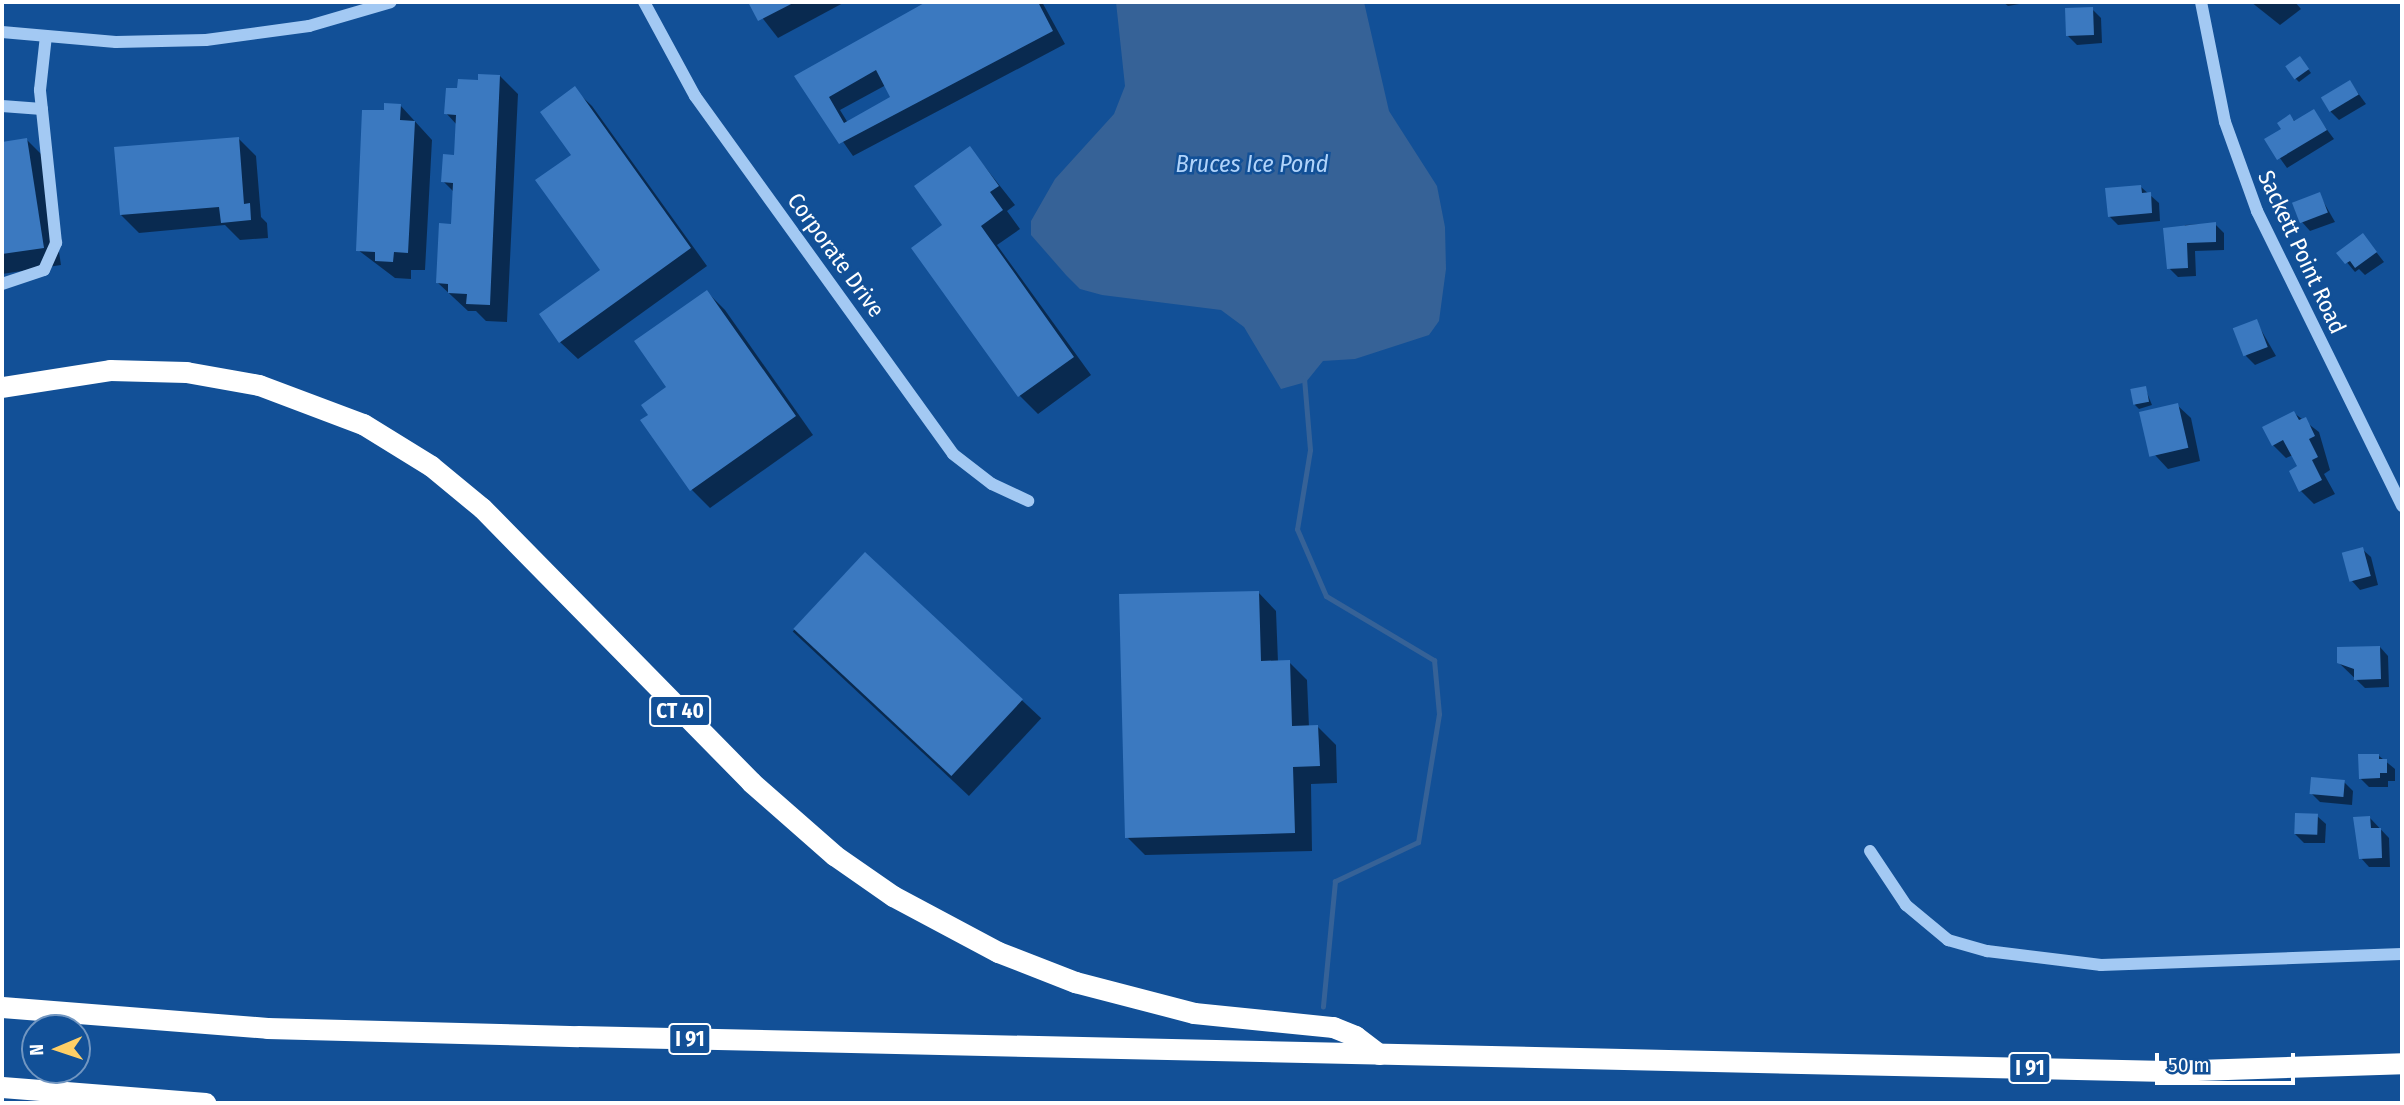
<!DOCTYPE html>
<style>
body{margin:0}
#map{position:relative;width:2404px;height:1105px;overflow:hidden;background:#125097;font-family:"Fira Sans Condensed",sans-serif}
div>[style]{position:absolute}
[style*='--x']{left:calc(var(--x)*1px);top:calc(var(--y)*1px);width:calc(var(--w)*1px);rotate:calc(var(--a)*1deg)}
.water>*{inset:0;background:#366297}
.shadow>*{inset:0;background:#0007;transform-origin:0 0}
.stream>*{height:5px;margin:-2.5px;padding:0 2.5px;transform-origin:2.5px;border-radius:2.5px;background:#366297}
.building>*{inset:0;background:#3b79c0;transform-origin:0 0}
.minor>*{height:12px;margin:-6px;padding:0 6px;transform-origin:6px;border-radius:6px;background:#a3c9f3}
.highway>*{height:21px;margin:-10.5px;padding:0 10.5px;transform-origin:10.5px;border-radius:10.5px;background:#fff}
span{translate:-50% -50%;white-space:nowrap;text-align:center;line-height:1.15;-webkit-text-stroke:5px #125097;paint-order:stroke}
.shield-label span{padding:2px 5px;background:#125097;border:2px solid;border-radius:5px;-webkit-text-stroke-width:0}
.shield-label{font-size:21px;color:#fff;font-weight:700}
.street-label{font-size:23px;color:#fff}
.water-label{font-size:24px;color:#b0d3fa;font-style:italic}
.frame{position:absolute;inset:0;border:4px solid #fff;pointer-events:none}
.north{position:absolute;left:21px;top:1014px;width:70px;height:70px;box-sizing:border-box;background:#125097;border:2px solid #7196c1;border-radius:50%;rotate:268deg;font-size:19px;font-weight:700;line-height:28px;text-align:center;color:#fff}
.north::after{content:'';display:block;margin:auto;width:24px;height:32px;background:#ffcf66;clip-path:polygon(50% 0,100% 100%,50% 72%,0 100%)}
.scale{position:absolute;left:2155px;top:1053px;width:140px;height:32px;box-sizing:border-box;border:4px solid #fff;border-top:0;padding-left:9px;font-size:21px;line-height:24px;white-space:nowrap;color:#fff;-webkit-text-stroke:5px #125097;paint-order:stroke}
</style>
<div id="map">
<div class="water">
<i style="clip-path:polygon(1116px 2px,1364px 2px,1389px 111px,1437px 186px,1445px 227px,1446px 269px,1439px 321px,1429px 335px,1355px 359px,1323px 361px,1306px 382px,1281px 389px,1244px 327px,1221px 310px,1102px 295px,1080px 289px,1066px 275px,1031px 235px,1031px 221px,1055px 179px,1114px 114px,1125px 86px)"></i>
</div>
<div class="shadow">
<i style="clip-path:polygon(750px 2px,845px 2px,778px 38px)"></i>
<i style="clip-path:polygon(evenodd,930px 2px,1042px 2px,1065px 44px,853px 156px,797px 76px,930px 2px,886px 85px,893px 98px,848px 123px,840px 110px,886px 85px)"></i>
<i style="clip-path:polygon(2003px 2px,2025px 2px,2025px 3px,2008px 6px)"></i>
<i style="clip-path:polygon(2251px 2px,2295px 2px,2301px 9px,2280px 25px)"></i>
<i style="clip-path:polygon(2092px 9px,2101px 18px,2102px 43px,2077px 45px,2068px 36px)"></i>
<i style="clip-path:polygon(2303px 62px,2311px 73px,2299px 82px,2295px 78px)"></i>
<i style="clip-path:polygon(500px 76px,518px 94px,507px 322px,486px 321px,476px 311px,468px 311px,438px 283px,452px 225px,454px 192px,443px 181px,456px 157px,457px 125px,446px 113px,459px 90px)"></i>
<i style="clip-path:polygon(2350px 82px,2366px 104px,2339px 120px,2330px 111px)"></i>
<i style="clip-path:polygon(574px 89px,592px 106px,707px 266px,578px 359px,560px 342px,602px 270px)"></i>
<i style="clip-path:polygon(400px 105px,432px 140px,425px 270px,411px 270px,411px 279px,395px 278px,358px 250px,386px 112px)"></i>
<i style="clip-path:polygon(2313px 111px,2334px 139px,2287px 168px,2267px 140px,2283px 130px,2290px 117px,2296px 122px)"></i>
<i style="clip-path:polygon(238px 138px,256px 156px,261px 217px,267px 223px,268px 238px,240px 240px,225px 225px,139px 233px,121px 215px)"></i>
<i style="clip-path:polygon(27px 140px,45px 158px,61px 265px,2px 274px,2px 143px)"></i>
<i style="clip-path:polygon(970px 148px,1015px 205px,1007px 211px,1020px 229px,997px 245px,1091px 375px,1038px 414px,1020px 396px,913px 248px,944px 226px)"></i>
<i style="clip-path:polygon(2141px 187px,2159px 203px,2160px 221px,2118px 225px,2109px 216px)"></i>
<i style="clip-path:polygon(2319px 194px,2335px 222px,2310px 231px,2302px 222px)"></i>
<i style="clip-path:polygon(2215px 224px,2224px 233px,2224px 250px,2195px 251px,2196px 276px,2178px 277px,2169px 268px,2185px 225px)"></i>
<i style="clip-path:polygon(2363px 235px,2384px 262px,2365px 275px,2359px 269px,2355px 272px,2339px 253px)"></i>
<i style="clip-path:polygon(707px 292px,725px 310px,813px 435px,710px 508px,692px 490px,669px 387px)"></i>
<i style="clip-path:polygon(2256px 321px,2276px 356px,2255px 365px,2246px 356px)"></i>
<i style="clip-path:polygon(2145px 388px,2152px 405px,2139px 409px,2135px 405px)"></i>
<i style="clip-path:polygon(2177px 405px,2191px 418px,2200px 461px,2168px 469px,2155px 455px,2141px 413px)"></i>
<i style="clip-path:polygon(2294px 413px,2319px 432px,2330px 470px,2324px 474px,2335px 494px,2314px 504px,2301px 491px,2299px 467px,2293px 455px,2286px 458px,2273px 445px)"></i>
<i style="clip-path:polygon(2362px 549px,2371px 557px,2378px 585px,2360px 590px,2352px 581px)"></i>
<i style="left:865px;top:554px;width:241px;height:106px;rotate:43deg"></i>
<i style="clip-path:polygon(1258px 592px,1276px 611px,1278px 662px,1289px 662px,1307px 680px,1309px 727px,1318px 727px,1336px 745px,1337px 783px,1311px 784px,1312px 851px,1145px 855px,1127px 837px)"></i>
<i style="clip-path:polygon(2380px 647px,2388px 656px,2389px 687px,2365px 688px,2339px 663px)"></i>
<i style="clip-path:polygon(2378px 755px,2395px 769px,2395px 781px,2388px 781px,2388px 787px,2369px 787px,2360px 778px)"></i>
<i style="clip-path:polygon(2344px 782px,2353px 791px,2352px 805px,2320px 802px,2312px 794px)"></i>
<i style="clip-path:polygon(2317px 816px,2326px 824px,2325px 843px,2304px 843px,2295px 834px)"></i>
<i style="clip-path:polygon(2370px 818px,2389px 838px,2390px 867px,2369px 867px,2361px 858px)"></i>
</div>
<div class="stream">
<i style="--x:1304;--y:378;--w:72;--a:85.2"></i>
<i style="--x:1310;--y:450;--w:80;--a:99.3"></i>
<i style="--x:1297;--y:529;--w:73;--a:66.6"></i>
<i style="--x:1326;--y:596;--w:126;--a:30.7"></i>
<i style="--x:1434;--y:660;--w:54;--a:84.7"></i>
<i style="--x:1439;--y:714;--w:130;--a:99.3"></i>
<i style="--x:1418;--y:842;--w:92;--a:154.8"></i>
<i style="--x:1335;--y:881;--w:126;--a:95.5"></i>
</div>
<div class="building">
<i style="clip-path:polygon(748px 2px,795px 2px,758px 21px)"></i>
<i style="clip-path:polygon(evenodd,926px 2px,1038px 2px,1053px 31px,839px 144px,794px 76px,926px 2px,876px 70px,890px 97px,844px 123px,829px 97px,876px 70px)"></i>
<i style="left:2093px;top:7px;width:28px;height:28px;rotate:88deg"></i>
<i style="left:2300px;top:56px;width:16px;height:18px;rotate:55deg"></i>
<i style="clip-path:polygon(478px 74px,500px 75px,490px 305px,466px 304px,467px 294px,448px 293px,448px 284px,436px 283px,439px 223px,451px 224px,453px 183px,441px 182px,443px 154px,454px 155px,456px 115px,444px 114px,446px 88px,457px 88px,458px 79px,478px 80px)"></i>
<i style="left:2350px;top:80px;width:17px;height:34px;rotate:59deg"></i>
<i style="clip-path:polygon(575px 86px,691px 248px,559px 343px,539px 314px,600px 270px,535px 180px,571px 155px,540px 112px)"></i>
<i style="clip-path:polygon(384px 103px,401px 104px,400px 120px,415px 121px,408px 253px,394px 252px,393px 262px,375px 261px,375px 252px,356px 251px,362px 110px,384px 110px)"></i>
<i style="clip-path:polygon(2314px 109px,2327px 130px,2277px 160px,2264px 139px,2281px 129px,2277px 123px,2290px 114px,2294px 121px)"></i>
<i style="clip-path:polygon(239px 137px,244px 204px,250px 203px,251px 220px,221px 223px,219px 207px,120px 215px,114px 147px)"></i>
<i style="clip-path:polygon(27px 138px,44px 248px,2px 254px,2px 142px)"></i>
<i style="clip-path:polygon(970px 146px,999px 186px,990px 192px,1003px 210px,981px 226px,1074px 357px,1018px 397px,911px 248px,942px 225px,914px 186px)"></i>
<i style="clip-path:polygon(2141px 185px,2142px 193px,2151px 192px,2152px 213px,2108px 217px,2105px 188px)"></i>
<i style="left:2320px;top:192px;width:22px;height:30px;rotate:69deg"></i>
<i style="clip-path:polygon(2216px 222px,2216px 242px,2187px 243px,2188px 268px,2167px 269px,2163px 228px)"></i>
<i style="clip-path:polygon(2363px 233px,2377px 252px,2355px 268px,2350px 261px,2345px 264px,2336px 253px)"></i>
<i style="clip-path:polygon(707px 290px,796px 416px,690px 491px,640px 420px,648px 415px,641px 405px,666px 387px,634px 341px)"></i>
<i style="left:2257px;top:319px;width:30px;height:26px;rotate:69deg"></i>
<i style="left:2146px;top:386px;width:16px;height:16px;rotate:79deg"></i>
<i style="left:2178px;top:403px;width:46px;height:40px;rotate:77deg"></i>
<i style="clip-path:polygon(2294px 411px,2299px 420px,2306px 417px,2315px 436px,2309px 439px,2318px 457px,2312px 460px,2322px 480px,2299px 492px,2289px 471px,2297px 466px,2283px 440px,2272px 446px,2262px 427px)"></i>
<i style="left:2363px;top:547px;width:30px;height:22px;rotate:75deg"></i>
<i style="left:865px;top:552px;width:216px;height:105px;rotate:43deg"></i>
<i style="clip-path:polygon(1259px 591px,1261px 661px,1290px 660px,1292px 726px,1318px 725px,1320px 766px,1293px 767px,1295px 833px,1125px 838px,1119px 594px)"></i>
<i style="clip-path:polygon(2380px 646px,2381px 679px,2354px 680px,2354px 669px,2337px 663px,2337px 647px)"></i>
<i style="clip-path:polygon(2358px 754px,2379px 754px,2379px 759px,2387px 759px,2387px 773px,2380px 773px,2380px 778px,2359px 779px)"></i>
<i style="left:2311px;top:777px;width:34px;height:17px;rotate:5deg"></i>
<i style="left:2295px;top:813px;width:23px;height:21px;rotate:2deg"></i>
<i style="clip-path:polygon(2370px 816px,2371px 828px,2381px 828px,2382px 858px,2359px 859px,2353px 817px)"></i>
</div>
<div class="minor">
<i style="--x:644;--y:2;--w:107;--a:61.5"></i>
<i style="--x:695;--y:96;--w:441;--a:54.2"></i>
<i style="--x:953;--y:454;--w:49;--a:37.6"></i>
<i style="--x:992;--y:484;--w:40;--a:25"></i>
<i style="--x:2201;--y:2;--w:122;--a:78.7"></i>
<i style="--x:2225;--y:122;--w:95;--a:70.2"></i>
<i style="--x:2257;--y:211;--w:329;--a:63.8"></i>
<i style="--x:2;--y:32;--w:114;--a:5"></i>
<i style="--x:116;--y:42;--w:90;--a:-1.3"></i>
<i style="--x:206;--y:40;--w:104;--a:-7.7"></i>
<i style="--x:309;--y:26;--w:85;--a:-16.3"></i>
<i style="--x:2;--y:106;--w:40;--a:4.3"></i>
<i style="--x:2;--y:284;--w:44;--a:-18.4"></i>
<i style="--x:44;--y:270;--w:30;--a:-66"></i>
<i style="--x:56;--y:243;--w:154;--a:-96"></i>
<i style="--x:40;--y:90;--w:54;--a:-83.7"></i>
<i style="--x:1870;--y:851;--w:65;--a:56.3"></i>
<i style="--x:1906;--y:905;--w:55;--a:39.8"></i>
<i style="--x:1948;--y:940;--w:41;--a:15.8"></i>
<i style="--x:1987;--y:951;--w:115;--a:7"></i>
<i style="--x:2101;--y:965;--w:301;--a:-2.1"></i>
</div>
<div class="highway">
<i style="--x:2;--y:387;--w:109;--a:-8.9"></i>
<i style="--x:110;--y:370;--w:76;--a:1.5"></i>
<i style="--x:186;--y:372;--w:74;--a:10.1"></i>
<i style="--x:259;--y:385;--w:111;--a:20.6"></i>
<i style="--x:363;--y:424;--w:80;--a:31.7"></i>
<i style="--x:431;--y:466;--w:66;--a:39.5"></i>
<i style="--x:482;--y:508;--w:384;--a:45.5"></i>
<i style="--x:751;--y:782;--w:111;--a:41.3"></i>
<i style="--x:834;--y:855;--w:72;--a:34.8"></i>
<i style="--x:893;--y:896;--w:119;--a:28.1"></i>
<i style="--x:998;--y:952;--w:83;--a:21.3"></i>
<i style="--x:1075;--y:982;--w:123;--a:14.6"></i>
<i style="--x:1194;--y:1013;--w:140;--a:5.8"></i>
<i style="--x:1333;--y:1027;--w:24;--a:22"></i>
<i style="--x:1355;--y:1036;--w:30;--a:37"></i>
<i style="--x:2;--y:1007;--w:266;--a:4.5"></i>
<i style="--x:267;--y:1028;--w:311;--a:1.5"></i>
<i style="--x:578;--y:1036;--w:1589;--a:1.26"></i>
<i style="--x:2167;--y:1071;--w:235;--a:-1.9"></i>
<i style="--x:2;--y:1087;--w:204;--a:4.5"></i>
</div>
<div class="shield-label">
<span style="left:680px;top:711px">CT 40</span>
<span style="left:690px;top:1039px">I 91</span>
<span style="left:2030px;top:1068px">I 91</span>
</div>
<div class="street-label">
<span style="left:2302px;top:252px;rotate:65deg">Sackett Point Road</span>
<span style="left:836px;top:255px;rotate:54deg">Corporate Drive</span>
</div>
<div class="water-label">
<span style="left:1252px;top:165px">Bruces Ice Pond</span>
</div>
<div class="frame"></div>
<div class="north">N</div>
<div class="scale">50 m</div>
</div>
